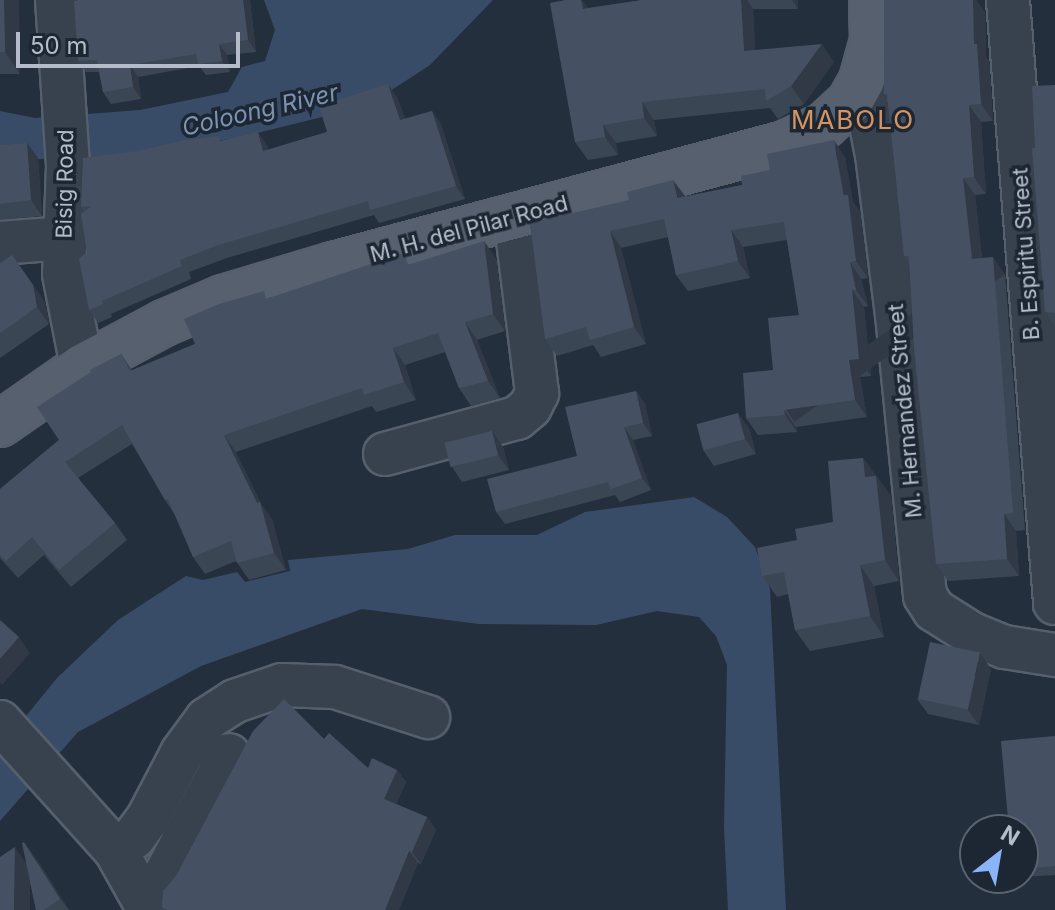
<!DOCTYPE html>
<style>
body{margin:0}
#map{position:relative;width:1055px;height:910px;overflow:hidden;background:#242f3e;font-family:Inter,sans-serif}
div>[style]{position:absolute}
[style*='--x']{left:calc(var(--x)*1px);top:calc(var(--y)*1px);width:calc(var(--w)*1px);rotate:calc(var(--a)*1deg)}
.water>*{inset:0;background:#394c67}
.roads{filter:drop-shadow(2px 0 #565f6c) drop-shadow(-2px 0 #565f6c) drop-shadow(0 2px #565f6c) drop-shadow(0 -2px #565f6c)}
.minor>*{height:42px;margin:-21px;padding:0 21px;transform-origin:21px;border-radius:21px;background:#38414e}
.major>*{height:44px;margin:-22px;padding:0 22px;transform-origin:22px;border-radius:22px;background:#56606e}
.wall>*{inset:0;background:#3b4654;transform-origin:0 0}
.shaded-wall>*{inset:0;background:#303945;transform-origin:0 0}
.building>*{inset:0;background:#455162;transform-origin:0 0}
span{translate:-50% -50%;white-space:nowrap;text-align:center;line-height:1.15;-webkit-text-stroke:7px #1d2633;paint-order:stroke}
.street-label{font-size:22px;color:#b4bcc9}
.water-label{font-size:24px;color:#7c92b1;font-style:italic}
.quarter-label{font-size:26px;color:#d59563;letter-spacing:2px}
.north{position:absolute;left:959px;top:814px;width:80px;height:80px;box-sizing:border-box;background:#1d2633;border:2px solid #59626f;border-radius:50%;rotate:31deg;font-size:22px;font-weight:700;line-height:32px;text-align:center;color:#b4bcc9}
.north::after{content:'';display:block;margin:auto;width:28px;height:36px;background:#8ab4f8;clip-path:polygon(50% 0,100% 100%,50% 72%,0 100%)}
.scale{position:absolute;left:16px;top:32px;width:224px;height:36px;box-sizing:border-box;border:4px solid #b4bcc9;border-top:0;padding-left:10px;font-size:24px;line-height:28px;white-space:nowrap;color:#b4bcc9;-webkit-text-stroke:6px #1d2633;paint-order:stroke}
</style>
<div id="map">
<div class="water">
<i style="clip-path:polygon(264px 0,493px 0,430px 65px,367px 106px,241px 137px,187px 146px,89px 158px,0 160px,0 111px,35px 118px,140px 110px,228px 92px,242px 67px,265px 61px,275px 30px)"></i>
<i style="clip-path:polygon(694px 497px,727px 517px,755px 547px,770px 589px,786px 910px,728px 910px,724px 827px,727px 665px,716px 636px,699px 617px,657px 611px,596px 625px,479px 624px,362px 609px,201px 666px,78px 732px,0 821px,0 748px,57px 678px,118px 620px,186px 576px,203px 580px,237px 572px,245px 582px,290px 571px,288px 560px,408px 549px,455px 535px,537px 535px,585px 512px)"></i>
</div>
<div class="roads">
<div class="minor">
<i style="--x:57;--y:0;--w:166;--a:86.2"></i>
<i style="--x:68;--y:166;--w:108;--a:92.1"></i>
<i style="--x:64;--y:274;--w:95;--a:79"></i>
<i style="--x:1008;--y:0;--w:605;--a:85.54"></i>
<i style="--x:862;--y:80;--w:76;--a:78.7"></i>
<i style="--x:877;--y:155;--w:161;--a:82.9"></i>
<i style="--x:897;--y:315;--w:282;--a:84.3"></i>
<i style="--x:925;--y:596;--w:17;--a:57"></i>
<i style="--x:934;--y:610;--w:45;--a:32.3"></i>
<i style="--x:972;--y:634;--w:35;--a:22"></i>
<i style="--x:1005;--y:647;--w:51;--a:9.1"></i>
<i style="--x:0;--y:243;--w:65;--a:-4.4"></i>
<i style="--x:385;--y:454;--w:137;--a:-15.3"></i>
<i style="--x:517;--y:418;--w:17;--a:-40"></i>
<i style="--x:530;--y:407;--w:16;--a:-63"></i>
<i style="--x:537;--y:393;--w:177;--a:-97.1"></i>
<i style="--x:0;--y:722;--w:173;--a:48"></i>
<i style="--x:116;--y:851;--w:68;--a:60.8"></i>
<i style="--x:116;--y:851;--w:23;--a:-38"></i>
<i style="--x:134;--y:837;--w:21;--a:-53"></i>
<i style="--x:147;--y:820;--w:76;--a:-62.4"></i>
<i style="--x:182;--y:753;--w:42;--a:-53.7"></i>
<i style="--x:207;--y:719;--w:33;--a:-33"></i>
<i style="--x:235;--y:701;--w:50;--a:-18.8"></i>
<i style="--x:282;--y:685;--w:53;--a:2.2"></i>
<i style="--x:335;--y:687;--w:98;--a:17.9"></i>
<i style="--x:144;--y:898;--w:29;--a:-46"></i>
<i style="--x:164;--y:877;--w:138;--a:-62"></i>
</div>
<div class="major">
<i style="--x:0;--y:424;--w:100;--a:-34.8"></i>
<i style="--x:82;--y:367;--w:93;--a:-28.2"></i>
<i style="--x:164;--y:323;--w:64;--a:-23"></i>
<i style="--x:223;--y:298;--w:115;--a:-16.7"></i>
<i style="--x:333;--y:265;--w:470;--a:-15"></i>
<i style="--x:787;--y:143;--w:42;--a:-25.3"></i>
<i style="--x:825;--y:125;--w:34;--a:-43"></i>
<i style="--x:850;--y:102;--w:25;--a:-61"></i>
<i style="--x:862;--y:80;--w:41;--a:-74.6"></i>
<i style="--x:873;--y:40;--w:40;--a:-91.4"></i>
</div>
</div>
<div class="wall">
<i style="left:0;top:0;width:19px;height:74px"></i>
<i style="clip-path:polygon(82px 0,250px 0,256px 52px,227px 55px,230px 72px,206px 75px,199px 66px,138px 77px,141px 99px,111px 104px,103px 92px,99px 72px,86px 72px,78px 61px)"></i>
<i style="clip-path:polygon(565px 0,582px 0,588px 8px,642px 0,798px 0,798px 9px,753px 9px,755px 50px,834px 62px,804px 104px,778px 119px,770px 108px,654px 120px,657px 136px,616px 143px,618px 155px,588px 160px,575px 142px)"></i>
<i style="clip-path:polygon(884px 0,976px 0,985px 12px,986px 57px,989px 61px,993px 121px,981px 122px,986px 194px,975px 195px,982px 258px,1005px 274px,1025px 530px,1016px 531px,1019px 576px,948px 581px,936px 564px,910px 265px,904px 256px,888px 100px,884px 94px)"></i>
<i style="clip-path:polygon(1055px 85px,1055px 327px,1045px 312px,1035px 148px)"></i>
<i style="clip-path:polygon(397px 97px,405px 119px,432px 111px,441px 124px,465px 199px,379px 223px,374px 215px,227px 258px,189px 272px,191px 279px,111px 314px,112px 317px,98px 323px,89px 310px,87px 252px,84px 212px,81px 207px,222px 141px,267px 145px,268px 150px,327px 132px)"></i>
<i style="clip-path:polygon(27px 143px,38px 158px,42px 216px,0 220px,0 145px)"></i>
<i style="clip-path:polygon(845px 157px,853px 202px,860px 212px,868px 278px,861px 279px,868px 306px,864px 307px,871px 376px,860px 377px,867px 417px,796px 427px,797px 432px,758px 435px,746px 418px,773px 370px,799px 315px,787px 240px,743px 247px,750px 278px,688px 291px,676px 275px,668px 237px,621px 248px,646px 344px,601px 357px,593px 345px,557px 356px,545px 339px,530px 223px,685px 197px,742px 185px)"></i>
<i style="clip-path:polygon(12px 255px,45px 302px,49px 324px,0 358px,0 263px)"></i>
<i style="clip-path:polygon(496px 258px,505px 331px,477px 340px,500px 398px,471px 406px,459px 388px,445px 352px,405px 365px,416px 400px,376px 412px,372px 406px,236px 452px,261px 504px,272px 519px,286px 570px,249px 580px,236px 561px,205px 574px,193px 557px,175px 515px,165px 500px,132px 444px,78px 478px,115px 523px,127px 540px,71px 587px,44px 555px,18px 578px,0 558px,0 489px,59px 440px,121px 354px,132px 370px,195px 344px,268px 298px,411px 264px)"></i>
<i style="clip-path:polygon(636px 391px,645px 404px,652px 436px,633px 440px,651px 490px,620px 502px,615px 495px,505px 524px,496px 512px,577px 456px)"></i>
<i style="clip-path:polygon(749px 428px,756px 454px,714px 466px,703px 450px)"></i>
<i style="clip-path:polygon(503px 447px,509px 470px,462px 482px,452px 467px)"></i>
<i style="clip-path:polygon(863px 458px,891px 496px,899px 581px,874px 586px,884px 637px,810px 651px,795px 630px,788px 594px,777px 597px,762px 576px,797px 540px,833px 522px)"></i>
<i style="clip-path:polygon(991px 669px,979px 725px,928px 714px,917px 699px)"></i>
<i style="clip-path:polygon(1055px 736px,1055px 875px,1023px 877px,1023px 830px)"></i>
<i style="clip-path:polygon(324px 739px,368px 768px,397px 770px,406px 782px,396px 804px,427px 817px,436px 830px,421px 864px,418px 863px,399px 910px,163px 910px,162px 907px)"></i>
<i style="clip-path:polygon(26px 863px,40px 864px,69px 910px,36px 910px)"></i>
</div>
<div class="shaded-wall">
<i style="clip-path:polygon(4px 0,19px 0,20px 74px,5px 52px)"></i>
<i style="clip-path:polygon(243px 0,250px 0,256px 52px,248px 40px)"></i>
<i style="clip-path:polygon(581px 0,582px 0,593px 15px,583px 9px)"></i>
<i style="clip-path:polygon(741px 0,747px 0,753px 9px,756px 69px,744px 51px)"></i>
<i style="clip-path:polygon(792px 0,798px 0,798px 9px)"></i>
<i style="clip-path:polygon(968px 0,976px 0,985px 12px,986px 57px,989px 61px,993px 121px,981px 104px)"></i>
<i style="clip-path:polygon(219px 44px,227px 55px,230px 72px,222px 61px)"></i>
<i style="clip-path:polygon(822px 44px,834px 62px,804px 104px,791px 86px)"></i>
<i style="clip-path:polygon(130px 65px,138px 77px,141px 99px,133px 87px)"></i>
<i style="clip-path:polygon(388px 84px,397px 97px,409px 133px,400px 120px)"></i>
<i style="clip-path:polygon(642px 102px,654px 120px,657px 136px,644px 118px)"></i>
<i style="clip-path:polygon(969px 105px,981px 122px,986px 194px,974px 177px)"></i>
<i style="clip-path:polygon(432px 111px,441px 124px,465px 199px,456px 186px)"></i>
<i style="clip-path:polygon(603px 125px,616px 143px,618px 155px,605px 137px)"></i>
<i style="clip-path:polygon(258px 132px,267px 145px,272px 164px,263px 151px)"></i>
<i style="clip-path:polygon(834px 140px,845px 157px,853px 202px,860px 212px,868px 278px,856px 261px)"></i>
<i style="clip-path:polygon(27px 143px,38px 158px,42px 216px,31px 200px)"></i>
<i style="clip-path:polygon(963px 178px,975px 195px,984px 276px,972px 259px)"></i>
<i style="clip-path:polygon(673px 180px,685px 196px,677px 198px)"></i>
<i style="clip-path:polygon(731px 230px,743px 247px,750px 278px,738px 261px)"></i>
<i style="clip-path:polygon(610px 231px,621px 248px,646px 344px,634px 327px)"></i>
<i style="clip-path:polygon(484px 241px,496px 258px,505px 331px,493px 314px)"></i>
<i style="left:993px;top:257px;width:21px;height:257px;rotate:55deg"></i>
<i style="clip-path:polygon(850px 262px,861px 279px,868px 306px,856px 290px)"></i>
<i style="clip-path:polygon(33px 285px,45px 302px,49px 324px,37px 307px)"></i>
<i style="clip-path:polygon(852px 290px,864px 307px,871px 376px,859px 359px)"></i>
<i style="clip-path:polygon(465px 322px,477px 340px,500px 398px,488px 381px)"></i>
<i style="clip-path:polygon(393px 348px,405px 365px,416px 400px,404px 382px)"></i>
<i style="clip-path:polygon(849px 360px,860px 377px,867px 417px,855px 400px)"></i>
<i style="clip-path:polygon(636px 391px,645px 404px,652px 436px,643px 423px)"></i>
<i style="clip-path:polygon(784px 410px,796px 427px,797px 432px,785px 415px)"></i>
<i style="clip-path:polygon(738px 413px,749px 428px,756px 454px,745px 439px)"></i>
<i style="clip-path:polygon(624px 427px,633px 440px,651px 490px,642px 478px)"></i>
<i style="clip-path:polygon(492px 431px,503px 447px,509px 470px,498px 455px)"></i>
<i style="clip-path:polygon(224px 435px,236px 452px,261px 504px,272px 519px,286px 570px,274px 553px,257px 503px)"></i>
<i style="clip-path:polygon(863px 458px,891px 496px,899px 581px,885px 560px,865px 477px)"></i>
<i style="clip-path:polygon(1004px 514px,1016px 531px,1019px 576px,1007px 559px)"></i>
<i style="clip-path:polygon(860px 565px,874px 586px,884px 637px,870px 616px)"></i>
<i style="clip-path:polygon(19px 637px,30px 653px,2px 685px,0 682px,0 659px)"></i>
<i style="clip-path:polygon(980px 653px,991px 669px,979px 725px,968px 710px)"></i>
<i style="clip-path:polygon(397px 770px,406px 782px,393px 812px,384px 799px)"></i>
<i style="clip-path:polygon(427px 817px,436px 830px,421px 864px,412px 852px)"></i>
<i style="clip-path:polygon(24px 842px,40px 864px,69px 910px,60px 899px)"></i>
<i style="clip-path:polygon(15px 847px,30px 869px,30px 910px,14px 910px)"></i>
<i style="clip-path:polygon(409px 851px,418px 863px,399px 910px,385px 910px)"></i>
</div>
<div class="building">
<i style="clip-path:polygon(0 0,4px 0,5px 52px,0 52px)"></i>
<i style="clip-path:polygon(82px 0,243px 0,248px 40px,219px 44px,222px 61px,198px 64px,196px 54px,130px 65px,133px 87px,103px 92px,97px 60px,78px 61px,74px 1px)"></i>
<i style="clip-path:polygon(565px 0,581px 0,583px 9px,642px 0,741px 0,744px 51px,822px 44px,791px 86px,766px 101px,765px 89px,642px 102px,644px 118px,603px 125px,605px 137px,575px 142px,550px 3px)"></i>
<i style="clip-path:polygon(884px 0,973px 0,974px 44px,977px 44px,981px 104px,969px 105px,974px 177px,963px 178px,972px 259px,993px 257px,1013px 513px,1004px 514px,1007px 559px,936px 564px,914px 348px,909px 256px,904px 256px,887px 94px,884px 94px)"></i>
<i style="clip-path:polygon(388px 84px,400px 120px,432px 111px,456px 186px,370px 210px,368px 201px,218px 245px,180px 260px,182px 266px,102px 301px,103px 304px,89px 310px,79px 259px,87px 252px,81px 214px,92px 206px,81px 207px,83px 158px,138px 151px,185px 140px,219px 136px,220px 141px,258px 132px,263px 151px,327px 132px,319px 106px)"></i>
<i style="clip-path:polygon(1055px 85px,1055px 313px,1045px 312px,1032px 148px,1035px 148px,1032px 86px)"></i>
<i style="clip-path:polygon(834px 140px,843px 195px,848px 195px,856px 261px,850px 262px,856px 290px,852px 290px,859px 359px,849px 360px,855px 400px,784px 410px,785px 415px,746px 418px,743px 373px,773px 370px,768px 318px,799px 315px,784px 222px,731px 230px,738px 261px,676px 275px,664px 219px,610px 231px,634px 327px,590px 340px,586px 327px,545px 339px,530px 223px,629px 200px,627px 192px,673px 180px,677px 198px,742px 185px,741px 176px,770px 170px,767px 154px)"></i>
<i style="clip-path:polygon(27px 143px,31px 200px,0 204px,0 145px)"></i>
<i style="clip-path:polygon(484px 241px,493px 314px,465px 322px,488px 381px,459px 388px,438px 333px,393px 348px,404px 382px,364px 395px,362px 388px,224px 435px,257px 503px,260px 502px,274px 553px,237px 563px,231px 541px,193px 557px,168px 499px,165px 500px,122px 425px,65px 462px,115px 523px,59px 570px,32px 537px,6px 561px,0 555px,0 489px,59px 440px,37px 407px,91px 372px,90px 370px,121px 354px,130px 371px,195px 344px,184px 319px,219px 304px,264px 291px,266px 299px,404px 253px,408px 265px)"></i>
<i style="clip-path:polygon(12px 255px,33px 285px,37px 307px,0 333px,0 263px)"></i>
<i style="clip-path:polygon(636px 391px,643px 423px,624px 427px,642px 478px,611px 489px,608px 482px,496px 512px,487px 479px,577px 456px,565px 407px)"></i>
<i style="left:738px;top:413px;width:27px;height:43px;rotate:75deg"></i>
<i style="left:492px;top:431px;width:25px;height:49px;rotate:76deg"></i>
<i style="clip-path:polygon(863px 458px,865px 477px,876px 476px,885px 560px,860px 565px,870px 616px,795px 630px,784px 572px,762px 576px,757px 548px,797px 540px,795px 529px,833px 522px,828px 461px)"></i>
<i style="clip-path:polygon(0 620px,19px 637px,0 659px)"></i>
<i style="left:930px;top:642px;width:51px;height:58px;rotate:12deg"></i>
<i style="clip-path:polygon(284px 699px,324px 739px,329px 733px,368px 768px,372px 758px,397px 770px,384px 799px,427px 817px,412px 852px,409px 851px,385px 910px,168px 910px,162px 907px,163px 891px,176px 876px,253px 731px)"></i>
<i style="clip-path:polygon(1055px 736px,1055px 866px,1023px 869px,1023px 830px,1009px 830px,1001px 741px)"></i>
<i style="clip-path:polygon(24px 842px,60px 899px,44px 910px,36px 910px,22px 843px)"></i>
<i style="clip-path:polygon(15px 847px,14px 910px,0 910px,0 857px)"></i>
</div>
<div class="street-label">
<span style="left:65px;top:184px;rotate:-89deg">Bisig Road</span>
<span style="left:469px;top:229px;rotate:-15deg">M. H. del Pilar Road</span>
<span style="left:1026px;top:254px;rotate:-94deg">B. Espiritu Street</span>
<span style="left:905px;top:411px;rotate:-95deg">M. Hernandez Street</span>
</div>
<div class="water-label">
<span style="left:260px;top:110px;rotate:-13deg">Coloong River</span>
</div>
<div class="quarter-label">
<span style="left:853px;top:120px">MABOLO</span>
</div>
<div class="north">N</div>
<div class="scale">50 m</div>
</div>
